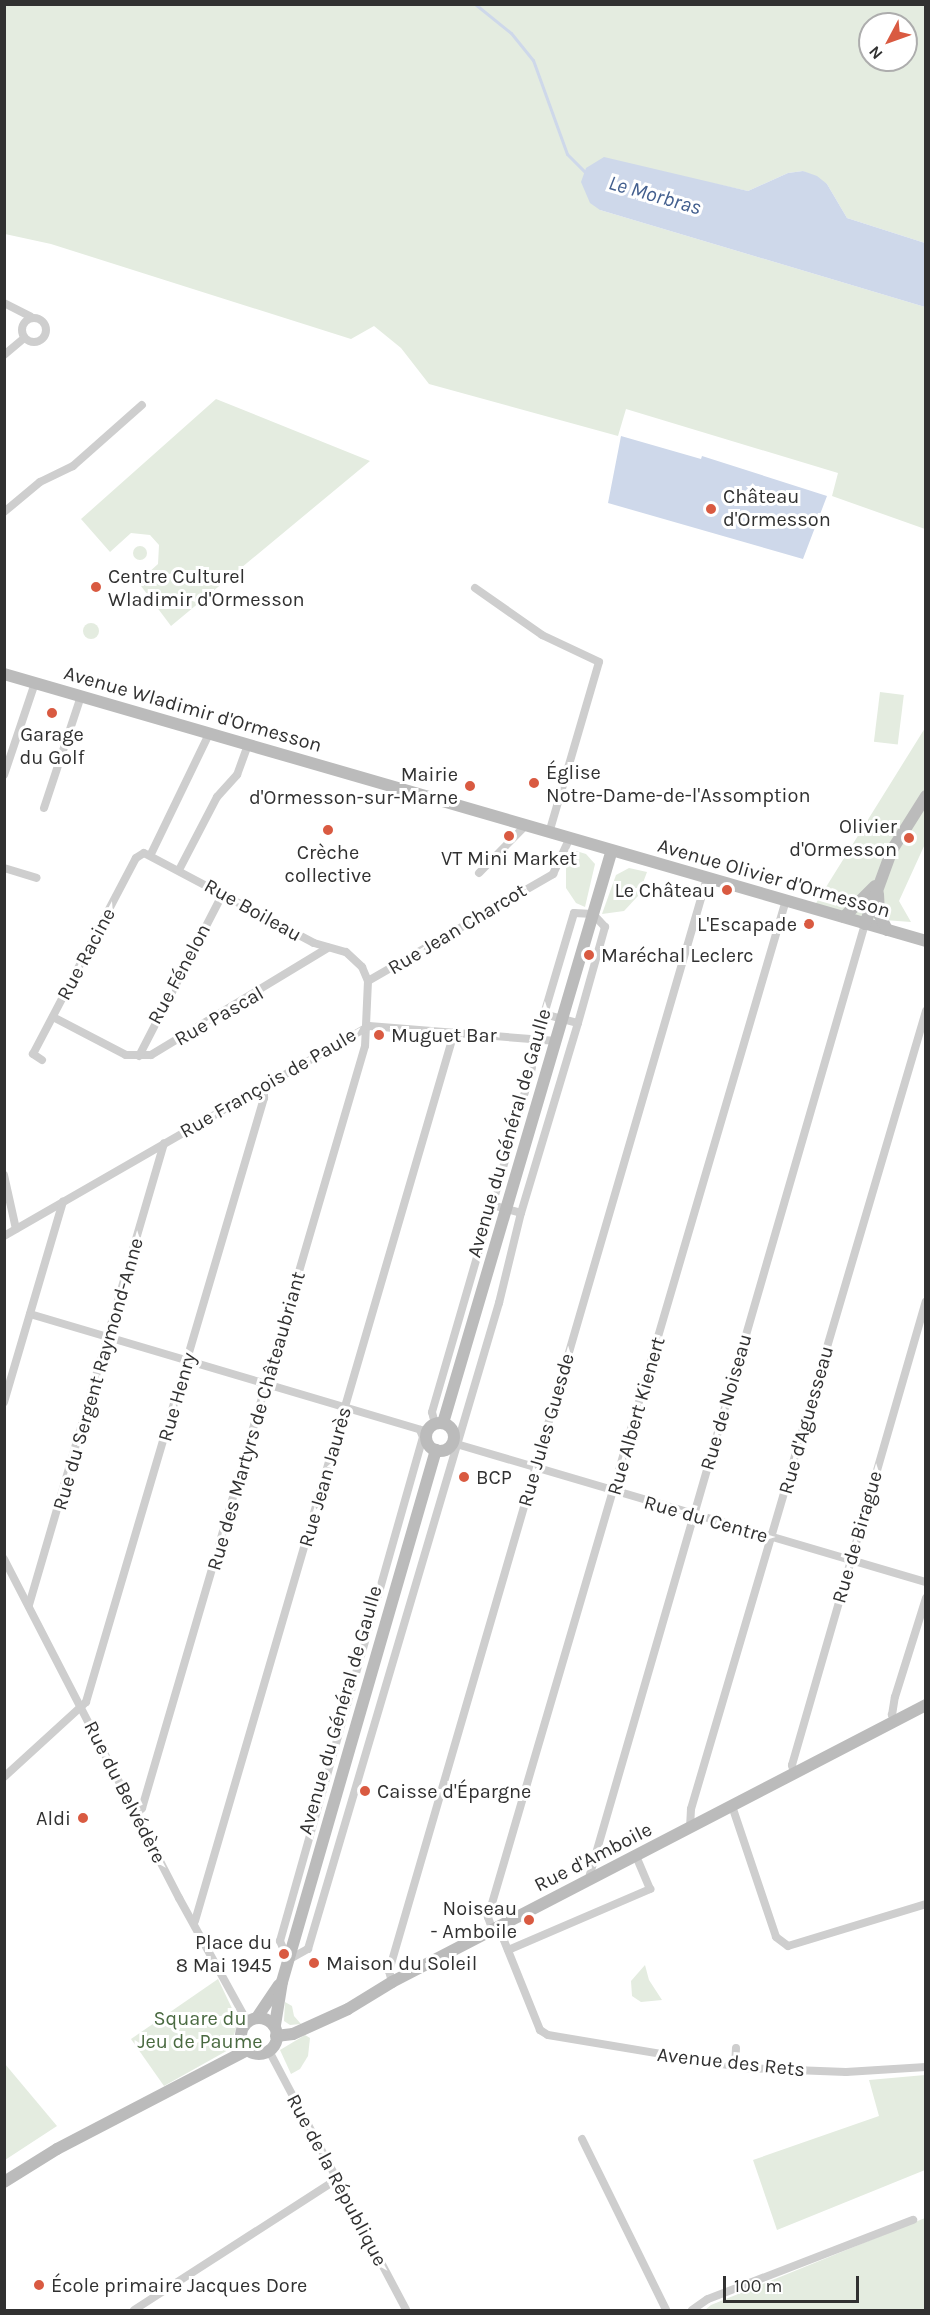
<!DOCTYPE html>
<meta charset="utf-8">
<style>
body{margin:0}
#map{position:relative;width:930px;height:2315px;overflow:hidden;background:#fff;font-family:Karla,sans-serif}
div>[style]{position:absolute}
[style*='--x']{left:calc(var(--x)*1px);top:calc(var(--y)*1px);width:calc(var(--w)*1px);rotate:calc(var(--a)*1deg)}
.green>*{inset:0;background:#e4ece0;transform-origin:0 0}
.round{border-radius:50%}
.water>*{inset:0;background:#ced8ea}
.stream>*{height:3px;margin:-1.5px;padding:0 1.5px;transform-origin:1.5px;border-radius:1.5px;background:#ced8ea}
.street>*{height:8px;margin:-4px;padding:0 4px;transform-origin:4px;border-radius:4px;background:#cecece}
.street>.ring{margin:-4px;padding:0;box-sizing:content-box;background:none;border:8px solid #cecece;border-radius:50%}
.secondary>*{height:12px;margin:-6px;padding:0 6px;transform-origin:6px;border-radius:6px;background:#bbb}
.secondary>.ring{margin:-6px;padding:0;box-sizing:content-box;background:none;border:12px solid #bbb;border-radius:50%}
.dots>*{width:16px;height:16px;translate:-50% -50%;box-sizing:border-box;border:3px solid #fff;border-radius:50%}
span{translate:-50% -50%;white-space:nowrap;text-align:center;line-height:1.15;-webkit-text-stroke:6px #fff;paint-order:stroke}
.poi-label{font-size:20px;color:#313131}
.left{translate:0 -50%;text-align:left}
.right{translate:-100% -50%;text-align:right}
.street-label{font-size:20px;color:#313131}
.park-label{font-size:20px;color:#4a6a41}
.water-label{font-size:21px;color:#435f8e;font-style:italic}
.frame{position:absolute;inset:0;border:6px solid #313131;pointer-events:none}
.north{position:absolute;left:858px;top:12px;width:60px;height:60px;box-sizing:border-box;background:#fff;border:2px solid #adadad;border-radius:50%;rotate:229deg;font-size:16px;font-weight:700;line-height:24px;text-align:center;color:#313131}
.north::after{content:'';display:block;margin:auto;width:21px;height:27px;background:#d95a41;clip-path:polygon(50% 0,100% 100%,50% 72%,0 100%)}
.scale{position:absolute;left:723px;top:2276px;width:136px;height:27px;box-sizing:border-box;border:3px solid #313131;border-top:0;padding-left:8px;font-size:18px;line-height:21px;white-space:nowrap;color:#313131;-webkit-text-stroke:4px #fff;paint-order:stroke}
</style>
<div id="map">
<div class="green">
<i style="clip-path:polygon(evenodd,5px 5px,925px 5px,925px 243px,847px 218px,827px 184px,803px 171px,788px 173px,748px 191px,698px 180px,600px 210px,925px 307px,925px 529px,832px 496px,838px 473px,626px 409px,618px 436px,429px 384px,401px 348px,374px 326px,351px 339px,51px 244px,5px 234px,5px 5px,870px 24px,906px 24px,906px 60px,870px 60px,870px 24px)"></i>
<i style="clip-path:polygon(216px 399px,370px 461px,171px 626px,138px 582px,158px 564px,159px 545px,150px 535px,131px 533px,110px 552px,81px 519px)"></i>
<i class="round" style="left:133px;top:546px;width:14px;height:14px"></i>
<i class="round" style="left:83px;top:623px;width:16px;height:16px"></i>
<i style="left:880px;top:692px;width:24px;height:50px;rotate:7deg"></i>
<i style="clip-path:polygon(925px 728px,925px 844px,899px 901px,911px 922px,844px 917px,813px 908px)"></i>
<i style="clip-path:polygon(573px 850px,586px 854px,595px 864px,585px 907px,576px 903px,566px 888px,566px 868px)"></i>
<i style="clip-path:polygon(629px 868px,647px 872px,638px 896px,624px 911px,602px 914px,616px 875px)"></i>
<i style="clip-path:polygon(645px 1965px,649px 1980px,662px 2000px,641px 2002px,632px 1996px,631px 1981px)"></i>
<i style="clip-path:polygon(218px 1979px,238px 2021px,230px 2049px,164px 2086px,131px 2039px)"></i>
<i style="clip-path:polygon(285px 2002px,292px 2006px,294px 2016px,301px 2024px,290px 2025px,284px 2021px)"></i>
<i style="clip-path:polygon(305px 2035px,310px 2038px,308px 2056px,300px 2069px,291px 2074px,280px 2050px)"></i>
<i style="clip-path:polygon(5px 2064px,57px 2126px,5px 2160px,4px 2160px)"></i>
<i style="clip-path:polygon(925px 2075px,925px 2170px,777px 2230px,753px 2160px,879px 2116px,869px 2080px)"></i>
<i style="clip-path:polygon(925px 2218px,925px 2310px,705px 2310px,711px 2305px)"></i>
</div>
<div class="water">
<i style="clip-path:polygon(604px 157px,748px 191px,788px 173px,803px 171px,817px 176px,827px 184px,847px 218px,925px 243px,925px 307px,600px 210px,590px 203px,581px 182px,586px 168px)"></i>
<i style="clip-path:polygon(621px 436px,701px 459px,702px 456px,827px 496px,803px 559px,608px 503px)"></i>
</div>
<div class="stream">
<i style="--x:475;--y:4;--w:46;--a:38.9"></i>
<i style="--x:511;--y:33;--w:35;--a:51"></i>
<i style="--x:533;--y:60;--w:100;--a:70.1"></i>
<i style="--x:567;--y:154;--w:27;--a:45"></i>
</div>
<div class="street">
<i style="--x:4;--y:303;--w:30;--a:27"></i>
<i class="ring" style="left:22px;top:318px;width:16px;height:16px"></i>
<i style="--x:4;--y:355;--w:26;--a:-40"></i>
<i style="--x:4;--y:512;--w:47;--a:-39.8"></i>
<i style="--x:40;--y:482;--w:37;--a:-26"></i>
<i style="--x:73;--y:466;--w:92;--a:-41.5"></i>
<i style="--x:475;--y:588;--w:82;--a:35"></i>
<i style="--x:542;--y:635;--w:63;--a:25.3"></i>
<i style="--x:599;--y:662;--w:178;--a:106.3"></i>
<i style="--x:4;--y:775;--w:97;--a:-71.4"></i>
<i style="--x:44;--y:808;--w:118;--a:-71.7"></i>
<i style="--x:151;--y:854;--w:133;--a:-64.2"></i>
<i style="--x:4;--y:868;--w:34;--a:17"></i>
<i style="--x:179;--y:870;--w:82;--a:-62.5"></i>
<i style="--x:217;--y:797;--w:30;--a:-48"></i>
<i style="--x:237;--y:775;--w:32;--a:-70"></i>
<i style="--x:479;--y:873;--w:66;--a:-45.6"></i>
<i style="--x:368;--y:981;--w:214;--a:-30"></i>
<i style="--x:553;--y:874;--w:38;--a:-65"></i>
<i style="--x:53;--y:1017;--w:82;--a:27.5"></i>
<i style="--x:126;--y:1055;--w:25;--a:0"></i>
<i style="--x:151;--y:1055;--w:207;--a:-31.2"></i>
<i style="--x:139;--y:1056;--w:183;--a:-62.7"></i>
<i style="--x:42;--y:1060;--w:11;--a:-146"></i>
<i style="--x:33;--y:1054;--w:221;--a:-62.3"></i>
<i style="--x:136;--y:858;--w:9;--a:-32"></i>
<i style="--x:144;--y:853;--w:192;--a:27.9"></i>
<i style="--x:314;--y:943;--w:33;--a:16"></i>
<i style="--x:346;--y:952;--w:22;--a:43"></i>
<i style="--x:362;--y:967;--w:15;--a:67"></i>
<i style="--x:368;--y:981;--w:65;--a:92.6"></i>
<i style="--x:365;--y:1046;--w:794;--a:106.31"></i>
<i style="--x:142;--y:1808;--w:8;--a:130"></i>
<i style="--x:4;--y:1175;--w:55;--a:77.5"></i>
<i style="--x:492;--y:1205;--w:30;--a:15"></i>
<i style="--x:4;--y:1236;--w:421;--a:-29.9"></i>
<i style="--x:369;--y:1026;--w:188;--a:4.6"></i>
<i style="--x:30;--y:1314;--w:411;--a:16.5"></i>
<i style="--x:4;--y:1402;--w:209;--a:-73.6"></i>
<i style="--x:435;--y:1424;--w:12;--a:-104"></i>
<i style="--x:432;--y:1412;--w:358;--a:-73.8"></i>
<i style="--x:420;--y:1430;--w:8;--a:67"></i>
<i style="--x:423;--y:1437;--w:524;--a:105.84"></i>
<i style="--x:280;--y:1941;--w:21;--a:67"></i>
<i style="--x:288;--y:1960;--w:23;--a:-29"></i>
<i style="--x:308;--y:1949;--w:674;--a:-73.53"></i>
<i style="--x:499;--y:1303;--w:93;--a:-76.3"></i>
<i style="--x:521;--y:1213;--w:198;--a:-73.3"></i>
<i style="--x:578;--y:1023;--w:100;--a:-74.3"></i>
<i style="--x:605;--y:927;--w:18;--a:-133"></i>
<i style="--x:593;--y:914;--w:19;--a:-177"></i>
<i style="--x:574;--y:913;--w:105;--a:106.5"></i>
<i style="--x:544;--y:1014;--w:35;--a:15"></i>
<i style="--x:453;--y:1443;--w:493;--a:16.4"></i>
<i style="--x:4;--y:1559;--w:382;--a:62.7"></i>
<i style="--x:179;--y:1898;--w:143;--a:61.1"></i>
<i style="--x:29;--y:1605;--w:481;--a:-73.7"></i>
<i style="--x:895;--y:1721;--w:7;--a:-117"></i>
<i style="--x:892;--y:1715;--w:18;--a:-81"></i>
<i style="--x:895;--y:1697;--w:104;--a:-72.6"></i>
<i style="--x:794;--y:1773;--w:8;--a:-104"></i>
<i style="--x:792;--y:1765;--w:482;--a:-73.9"></i>
<i style="--x:4;--y:1777;--w:111;--a:-42.4"></i>
<i style="--x:86;--y:1702;--w:630;--a:-73.58"></i>
<i style="--x:264;--y:1098;--w:12;--a:-90"></i>
<i style="--x:732;--y:1806;--w:138;--a:71.4"></i>
<i style="--x:776;--y:1937;--w:15;--a:37"></i>
<i style="--x:788;--y:1946;--w:144;--a:-16.9"></i>
<i style="--x:690;--y:1828;--w:19;--a:-87"></i>
<i style="--x:691;--y:1809;--w:832;--a:-73.59"></i>
<i style="--x:588;--y:1881;--w:996;--a:-73.86"></i>
<i style="--x:195;--y:1921;--w:925;--a:-73.74"></i>
<i style="--x:499;--y:1928;--w:110;--a:68.1"></i>
<i style="--x:540;--y:2030;--w:9;--a:32"></i>
<i style="--x:548;--y:2035;--w:201;--a:9.5"></i>
<i style="--x:746;--y:2068;--w:100;--a:2.3"></i>
<i style="--x:846;--y:2072;--w:80;--a:-3.6"></i>
<i style="--x:493;--y:1931;--w:15;--a:-110"></i>
<i style="--x:488;--y:1917;--w:1060;--a:-73.67"></i>
<i style="--x:508;--y:1950;--w:155;--a:-23.2"></i>
<i style="--x:650;--y:1889;--w:36;--a:-113"></i>
<i style="--x:392;--y:1982;--w:11;--a:-105"></i>
<i style="--x:389;--y:1971;--w:1138;--a:-73.78"></i>
<i style="--x:268;--y:2049;--w:295;--a:62.1"></i>
<i style="--x:735;--y:2067;--w:19;--a:-87"></i>
<i style="--x:582;--y:2139;--w:191;--a:63.8"></i>
<i style="--x:134;--y:2310;--w:242;--a:-32.8"></i>
<i style="--x:692;--y:2310;--w:19;--a:-35"></i>
<i style="--x:708;--y:2299;--w:220;--a:-21.1"></i>
</div>
<div class="secondary">
<i style="--x:4;--y:674;--w:960;--a:16.15"></i>
<i style="--x:878;--y:894;--w:20;--a:87"></i>
<i style="--x:879;--y:914;--w:18;--a:63"></i>
<i style="--x:844;--y:917;--w:44;--a:-45"></i>
<i style="--x:865;--y:924;--w:79;--a:-70"></i>
<i style="--x:892;--y:850;--w:64;--a:-57.8"></i>
<i style="--x:443;--y:1423;--w:594;--a:-73.58"></i>
<i class="ring" style="left:426px;top:1423px;width:16px;height:16px"></i>
<i style="--x:258;--y:2016;--w:37;--a:-56"></i>
<i class="ring" style="left:241px;top:2018px;width:24px;height:24px"></i>
<i style="--x:275;--y:2025;--w:44;--a:-80.8"></i>
<i style="--x:282;--y:1982;--w:554;--a:-73.86"></i>
<i style="--x:276;--y:2036;--w:17;--a:-7"></i>
<i style="--x:293;--y:2034;--w:60;--a:-24.4"></i>
<i style="--x:348;--y:2009;--w:52;--a:-31.5"></i>
<i style="--x:392;--y:1982;--w:602;--a:-27.42"></i>
<i style="--x:4;--y:2182;--w:62;--a:-31.9"></i>
<i style="--x:57;--y:2149;--w:212;--a:-27.5"></i>
</div>
<div class="dots">
<i style="left:711px;top:509px;background:#d95a41"></i>
<i style="left:96px;top:587px;background:#d95a41"></i>
<i style="left:52px;top:713px;background:#d95a41"></i>
<i style="left:534px;top:783px;background:#d95a41"></i>
<i style="left:470px;top:786px;background:#d95a41"></i>
<i style="left:328px;top:830px;background:#d95a41"></i>
<i style="left:509px;top:836px;background:#d95a41"></i>
<i style="left:909px;top:838px;background:#d95a41"></i>
<i style="left:727px;top:890px;background:#d95a41"></i>
<i style="left:809px;top:924px;background:#d95a41"></i>
<i style="left:589px;top:955px;background:#d95a41"></i>
<i style="left:379px;top:1035px;background:#d95a41"></i>
<i style="left:464px;top:1477px;background:#d95a41"></i>
<i style="left:365px;top:1791px;background:#d95a41"></i>
<i style="left:83px;top:1818px;background:#d95a41"></i>
<i style="left:529px;top:1920px;background:#d95a41"></i>
<i style="left:284px;top:1954px;background:#d95a41"></i>
<i style="left:314px;top:1963px;background:#d95a41"></i>
<i style="left:39px;top:2285px;background:#d95a41"></i>
</div>
<div class="poi-label">
<span class="left" style="left:723px;top:508px">Château<br>d'Ormesson</span>
<span class="left" style="left:108px;top:588px">Centre Culturel<br>Wladimir d'Ormesson</span>
<span style="left:52px;top:746px">Garage<br>du Golf</span>
<span class="left" style="left:546px;top:784px">Église<br>Notre-Dame-de-l'Assomption</span>
<span class="right" style="left:458px;top:786px">Mairie<br>d'Ormesson-sur-Marne</span>
<span class="right" style="left:897px;top:838px">Olivier<br>d'Ormesson</span>
<span style="left:328px;top:864px">Crèche<br>collective</span>
<span style="left:509px;top:858px">VT Mini Market</span>
<span class="right" style="left:715px;top:890px">Le Château</span>
<span class="right" style="left:797px;top:924px">L'Escapade</span>
<span class="left" style="left:601px;top:955px">Maréchal Leclerc</span>
<span class="left" style="left:391px;top:1035px">Muguet Bar</span>
<span class="left" style="left:476px;top:1477px">BCP</span>
<span class="left" style="left:377px;top:1791px">Caisse d'Épargne</span>
<span class="right" style="left:71px;top:1818px">Aldi</span>
<span class="right" style="left:517px;top:1920px">Noiseau<br>- Amboile</span>
<span class="right" style="left:272px;top:1954px">Place du<br>8 Mai 1945</span>
<span class="left" style="left:326px;top:1963px">Maison du Soleil</span>
<span class="left" style="left:51px;top:2285px">École primaire Jacques Dore</span>
</div>
<div class="street-label">
<span style="left:193px;top:709px;rotate:16deg">Avenue Wladimir d'Ormesson</span>
<span style="left:774px;top:878px;rotate:16deg">Avenue Olivier d'Ormesson</span>
<span style="left:253px;top:910px;rotate:29deg">Rue Boileau</span>
<span style="left:457px;top:929px;rotate:-31deg">Rue Jean Charcot</span>
<span style="left:86px;top:954px;rotate:-62deg">Rue Racine</span>
<span style="left:179px;top:974px;rotate:-62deg">Rue Fénelon</span>
<span style="left:219px;top:1016px;rotate:-30deg">Rue Pascal</span>
<span style="left:268px;top:1083px;rotate:-30deg">Rue François de Paule</span>
<span style="left:509px;top:1133px;rotate:-74deg">Avenue du Général de Gaulle</span>
<span style="left:98px;top:1374px;rotate:-74deg">Rue du Sergent Raymond-Anne</span>
<span style="left:177px;top:1397px;rotate:-74deg">Rue Henry</span>
<span style="left:726px;top:1402px;rotate:-74deg">Rue de Noiseau</span>
<span style="left:636px;top:1416px;rotate:-74deg">Rue Albert Kienert</span>
<span style="left:806px;top:1420px;rotate:-74deg">Rue d'Aguesseau</span>
<span style="left:256px;top:1421px;rotate:-74deg">Rue des Martyrs de Châteaubriant</span>
<span style="left:546px;top:1430px;rotate:-74deg">Rue Jules Guesde</span>
<span style="left:325px;top:1477px;rotate:-74deg">Rue Jean Jaurès</span>
<span style="left:706px;top:1519px;rotate:16deg">Rue du Centre</span>
<span style="left:857px;top:1537px;rotate:-74deg">Rue de Birague</span>
<span style="left:340px;top:1710px;rotate:-74deg">Avenue du Général de Gaulle</span>
<span style="left:125px;top:1792px;rotate:63deg">Rue du Belvédère</span>
<span style="left:593px;top:1857px;rotate:-27deg">Rue d'Amboile</span>
<span style="left:731px;top:2062px;rotate:6deg">Avenue des Rets</span>
<span style="left:337px;top:2180px;rotate:62deg">Rue de la République</span>
</div>
<div class="park-label">
<span style="left:200px;top:2030px">Square du<br>Jeu de Paume</span>
</div>
<div class="water-label">
<span style="left:655px;top:195px;rotate:16deg">Le Morbras</span>
</div>
<div class="frame"></div>
<div class="north">N</div>
<div class="scale">100 m</div>
</div>
